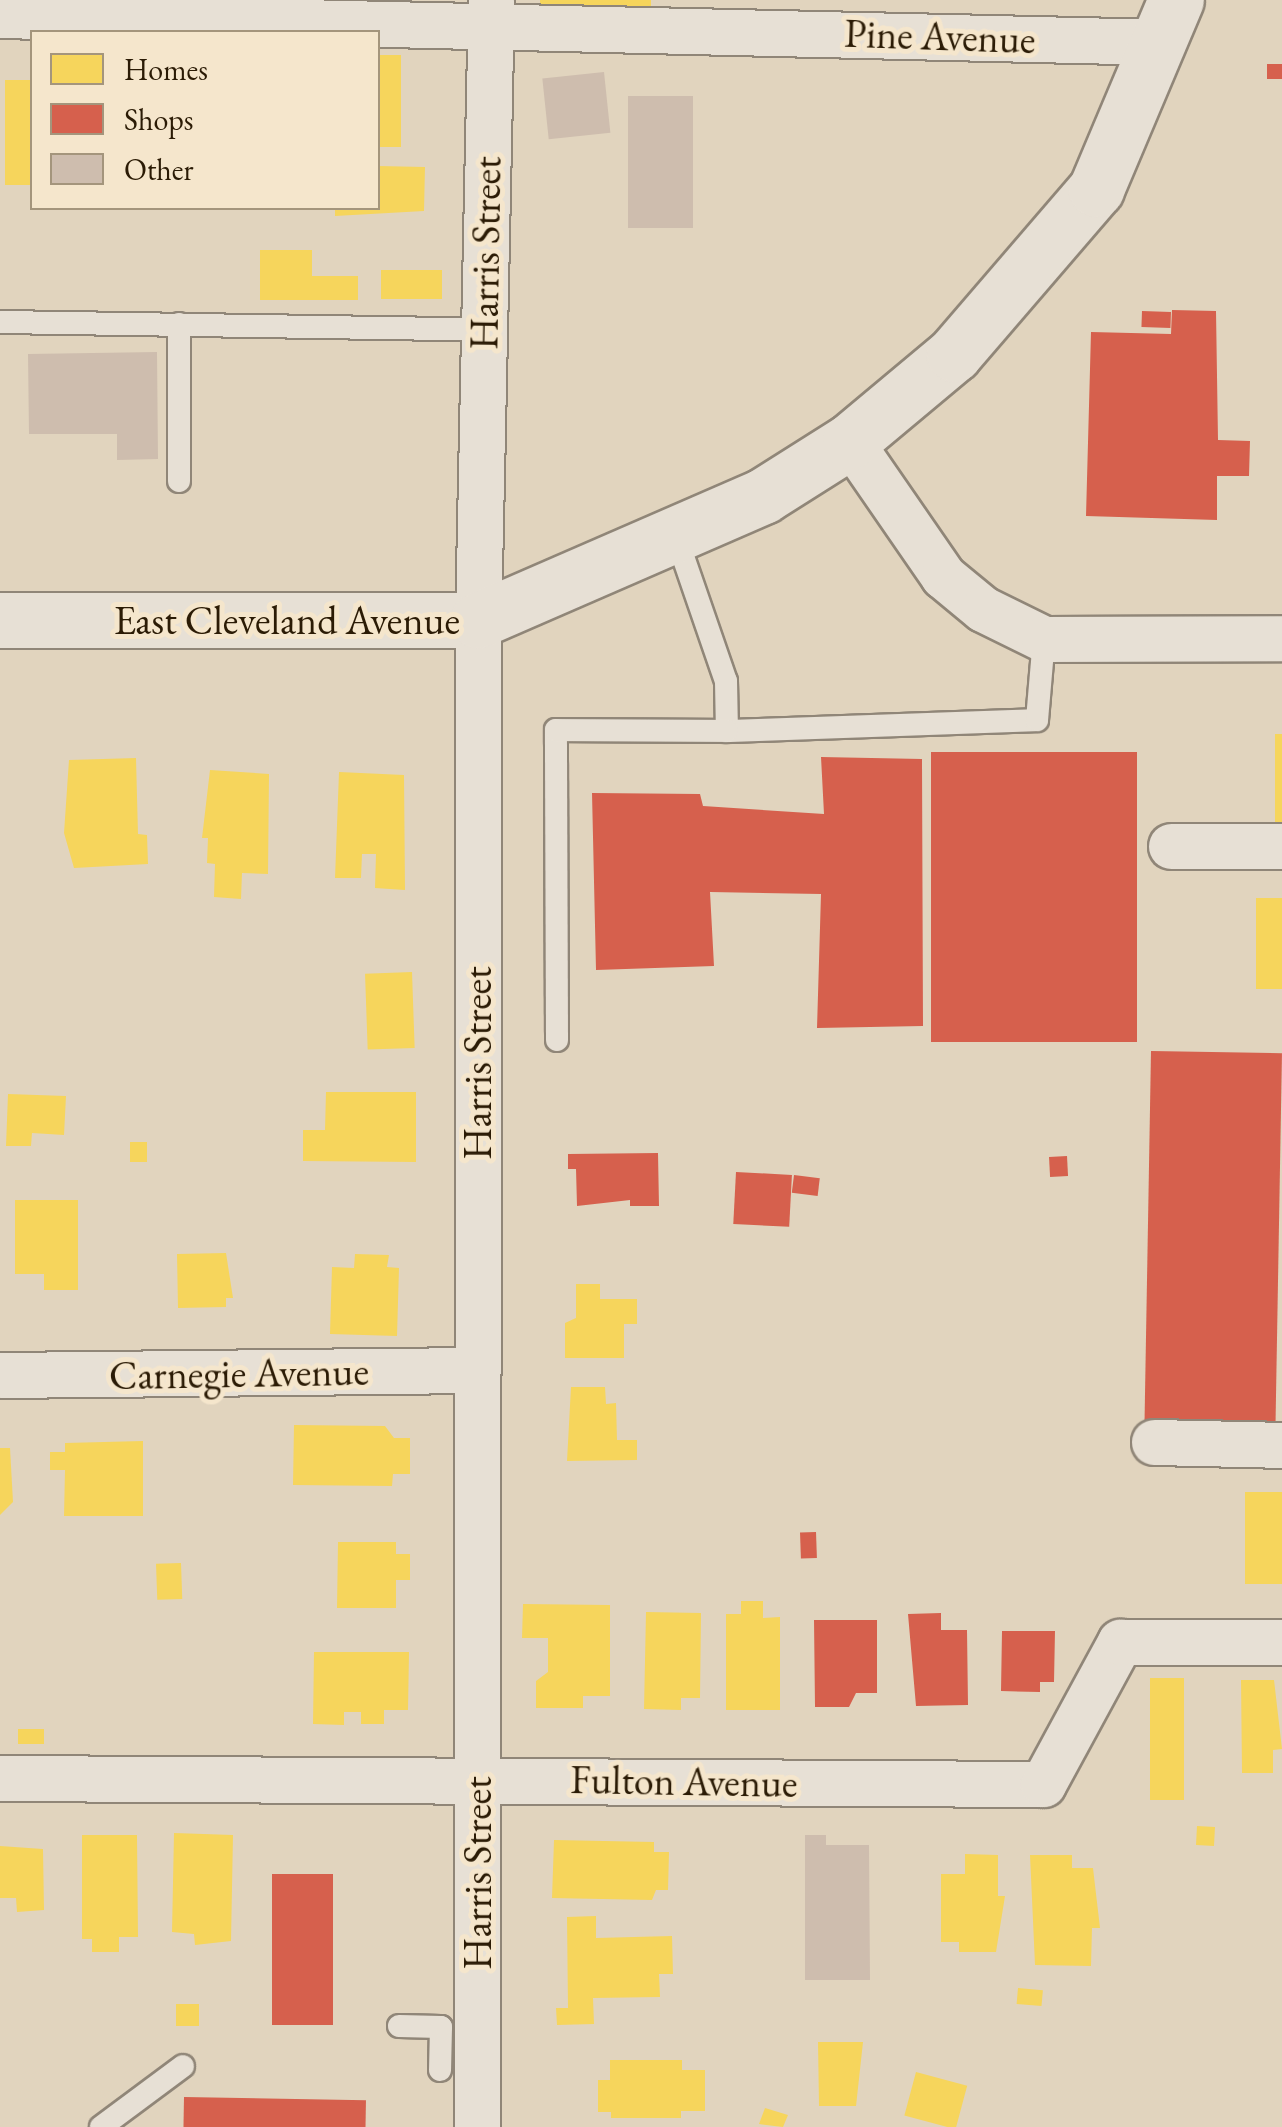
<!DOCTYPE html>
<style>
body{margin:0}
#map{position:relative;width:1282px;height:2127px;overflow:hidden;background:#e1d4be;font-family:"EB Garamond",serif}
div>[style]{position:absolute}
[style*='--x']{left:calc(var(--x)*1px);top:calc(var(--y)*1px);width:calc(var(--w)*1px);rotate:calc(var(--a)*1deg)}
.homes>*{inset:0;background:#f6d55c;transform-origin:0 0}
.shops>*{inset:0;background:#d6604d;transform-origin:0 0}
.building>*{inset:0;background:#cebdae;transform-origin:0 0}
.roads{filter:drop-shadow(2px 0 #908678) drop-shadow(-2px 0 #908678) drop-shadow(0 2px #908678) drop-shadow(0 -2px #908678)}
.lane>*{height:22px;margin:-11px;padding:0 11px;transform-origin:11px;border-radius:11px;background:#e7e0d5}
.street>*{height:45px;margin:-22.5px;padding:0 22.5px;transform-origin:22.5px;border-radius:22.5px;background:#e7e0d5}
.secondary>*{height:55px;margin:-27.5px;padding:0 27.5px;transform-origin:27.5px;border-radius:27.5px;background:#e7e0d5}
span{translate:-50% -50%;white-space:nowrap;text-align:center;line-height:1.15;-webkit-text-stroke:10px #f5e6cc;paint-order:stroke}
.street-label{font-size:40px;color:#2b1b05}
.legend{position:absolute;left:30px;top:30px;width:350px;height:180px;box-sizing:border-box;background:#f5e6cc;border:2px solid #a4957c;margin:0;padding:12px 18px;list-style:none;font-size:30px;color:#2b1b05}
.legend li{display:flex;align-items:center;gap:20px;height:50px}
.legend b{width:50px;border:2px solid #a4957c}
</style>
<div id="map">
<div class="homes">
<i style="left:540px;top:0;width:111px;height:9px"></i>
<i style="left:378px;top:55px;width:23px;height:92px"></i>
<i style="left:5px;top:80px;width:27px;height:105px"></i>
<i style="clip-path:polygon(378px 166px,425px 167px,424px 211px,335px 216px,335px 208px,378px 208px)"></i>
<i style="clip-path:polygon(260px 250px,312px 250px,312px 276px,358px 276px,358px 300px,260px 300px)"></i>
<i style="left:381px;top:270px;width:61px;height:29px"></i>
<i style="left:1275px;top:734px;width:7px;height:92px"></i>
<i style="clip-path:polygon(136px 758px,138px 834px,147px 835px,148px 864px,74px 868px,64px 833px,69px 760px)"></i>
<i style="clip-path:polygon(210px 770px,269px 774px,268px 874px,242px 873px,241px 899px,214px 897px,215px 864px,207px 863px,208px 838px,202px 838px)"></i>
<i style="clip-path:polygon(339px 772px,404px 775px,405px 890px,375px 888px,376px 854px,362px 854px,361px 878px,335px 878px)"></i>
<i style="left:1256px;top:898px;width:26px;height:91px"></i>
<i style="left:412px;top:972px;width:76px;height:47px;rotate:88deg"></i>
<i style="clip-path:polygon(326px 1092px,416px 1092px,416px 1162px,303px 1161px,303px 1130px,325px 1130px)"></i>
<i style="clip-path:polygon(8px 1094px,66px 1096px,64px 1135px,32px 1133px,31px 1146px,6px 1146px)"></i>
<i style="left:130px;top:1142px;width:17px;height:20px"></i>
<i style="clip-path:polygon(15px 1200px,78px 1200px,78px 1290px,44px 1290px,44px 1274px,15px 1274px)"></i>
<i style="clip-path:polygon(226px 1253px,233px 1298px,226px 1298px,226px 1307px,178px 1308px,177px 1254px)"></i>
<i style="clip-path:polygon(355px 1254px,389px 1255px,387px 1267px,399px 1268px,397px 1336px,330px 1334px,332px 1267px,354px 1268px)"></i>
<i style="clip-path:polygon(576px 1284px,600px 1284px,600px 1299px,637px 1299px,637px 1324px,624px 1324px,624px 1358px,565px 1358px,565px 1323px,576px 1318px)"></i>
<i style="clip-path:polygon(571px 1387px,605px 1387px,606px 1404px,616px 1403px,617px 1440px,637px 1440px,637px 1460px,567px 1461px)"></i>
<i style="clip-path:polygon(294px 1425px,385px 1426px,394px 1438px,410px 1438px,410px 1474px,393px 1474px,392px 1486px,293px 1485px)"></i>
<i style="clip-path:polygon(143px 1441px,143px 1516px,64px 1516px,65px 1470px,50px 1470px,50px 1452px,65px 1452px,65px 1443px)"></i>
<i style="clip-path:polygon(0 1448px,10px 1448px,13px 1502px,0 1515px)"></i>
<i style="left:1245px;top:1492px;width:37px;height:92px"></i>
<i style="clip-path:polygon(338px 1542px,396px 1542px,396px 1554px,410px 1554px,410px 1580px,396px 1580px,396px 1608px,337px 1608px)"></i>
<i style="left:181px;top:1563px;width:36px;height:25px;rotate:88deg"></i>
<i style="clip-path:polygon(741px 1601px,763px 1601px,763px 1618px,780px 1617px,780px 1710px,726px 1710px,726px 1614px,741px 1614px)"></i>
<i style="clip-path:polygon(523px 1604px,610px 1605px,610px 1696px,583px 1696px,583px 1708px,536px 1708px,536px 1681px,548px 1672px,548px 1638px,522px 1638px)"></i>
<i style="clip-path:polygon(646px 1612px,701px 1613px,700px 1698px,681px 1698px,681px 1710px,644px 1709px)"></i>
<i style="clip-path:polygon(314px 1652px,409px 1652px,408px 1710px,384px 1710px,384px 1724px,361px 1724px,361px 1712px,344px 1712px,344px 1725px,313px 1724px)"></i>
<i style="left:1150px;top:1678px;width:34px;height:122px"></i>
<i style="clip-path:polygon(1241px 1680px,1274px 1680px,1282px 1749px,1273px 1750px,1273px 1773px,1242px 1773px)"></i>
<i style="left:18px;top:1729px;width:26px;height:15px"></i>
<i style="left:1197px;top:1826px;width:18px;height:19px;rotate:3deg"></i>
<i style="clip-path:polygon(174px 1833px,233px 1835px,231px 1941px,195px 1945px,194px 1934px,172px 1932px)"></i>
<i style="clip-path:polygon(82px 1835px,137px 1835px,138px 1937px,119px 1937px,119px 1952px,92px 1952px,92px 1939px,82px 1939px)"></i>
<i style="clip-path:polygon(554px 1840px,654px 1842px,654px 1852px,669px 1852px,668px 1890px,656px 1890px,652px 1900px,552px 1898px)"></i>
<i style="clip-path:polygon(0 1846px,43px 1849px,44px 1910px,17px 1912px,16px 1898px,0 1898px)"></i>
<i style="clip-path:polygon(965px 1854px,998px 1855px,998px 1896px,1005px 1896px,996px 1952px,959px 1952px,959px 1942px,941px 1942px,941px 1874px,965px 1874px)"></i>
<i style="clip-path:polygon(1030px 1855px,1072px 1855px,1072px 1868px,1093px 1868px,1100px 1928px,1092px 1928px,1091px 1966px,1035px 1965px)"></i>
<i style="clip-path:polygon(596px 1916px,596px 1938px,672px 1936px,673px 1974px,659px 1974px,660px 1997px,593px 1998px,594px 2024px,557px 2025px,556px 2008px,568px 2008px,567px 1917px)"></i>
<i style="left:1018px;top:1988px;width:25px;height:16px;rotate:5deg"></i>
<i style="left:176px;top:2004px;width:23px;height:22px"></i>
<i style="clip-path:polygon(818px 2042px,863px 2042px,856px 2106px,819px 2106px)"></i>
<i style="clip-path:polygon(610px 2060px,682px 2060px,682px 2070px,705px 2070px,705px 2111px,681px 2111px,681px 2118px,611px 2118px,611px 2112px,598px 2112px,598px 2080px,610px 2080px)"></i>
<i style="left:916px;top:2072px;width:53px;height:45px;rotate:15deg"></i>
<i style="clip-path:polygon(765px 2108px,788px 2115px,783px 2127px,759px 2124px)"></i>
</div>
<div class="shops">
<i style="left:1267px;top:64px;width:15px;height:15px"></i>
<i style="clip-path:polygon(1172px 310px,1216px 311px,1218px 440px,1250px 441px,1249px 476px,1217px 476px,1217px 520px,1086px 516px,1091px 332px,1171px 334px)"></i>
<i style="left:1142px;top:311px;width:29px;height:16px;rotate:2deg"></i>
<i style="left:1137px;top:752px;width:290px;height:206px;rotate:90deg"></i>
<i style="clip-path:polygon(821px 757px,922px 759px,923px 1026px,817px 1028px,821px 894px,710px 892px,714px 966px,596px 970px,592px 793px,700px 794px,703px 806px,824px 814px)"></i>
<i style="left:1151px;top:1051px;width:131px;height:384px;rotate:1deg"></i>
<i style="clip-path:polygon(658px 1153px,659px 1206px,630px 1206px,630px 1200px,577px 1206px,576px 1169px,568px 1169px,568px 1154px)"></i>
<i style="left:1067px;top:1156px;width:20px;height:18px;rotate:87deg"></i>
<i style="left:736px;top:1172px;width:56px;height:52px;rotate:3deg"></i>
<i style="left:794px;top:1175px;width:26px;height:18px;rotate:7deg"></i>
<i style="left:816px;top:1532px;width:26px;height:16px;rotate:88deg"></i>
<i style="clip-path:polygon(941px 1613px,941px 1630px,967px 1630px,968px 1705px,916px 1706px,908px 1614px)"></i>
<i style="clip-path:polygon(814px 1620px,877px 1620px,877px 1693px,856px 1693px,849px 1707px,815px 1707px)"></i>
<i style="clip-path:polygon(1002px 1631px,1055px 1631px,1054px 1682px,1040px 1682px,1040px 1692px,1001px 1691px)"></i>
<i style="left:333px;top:1874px;width:151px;height:61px;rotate:90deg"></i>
<i style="left:184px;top:2097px;width:182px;height:30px;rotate:1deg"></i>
</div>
<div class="building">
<i style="left:604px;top:72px;width:61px;height:62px;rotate:84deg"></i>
<i style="left:628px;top:96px;width:65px;height:132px"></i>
<i style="clip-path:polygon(157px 352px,158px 459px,117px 460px,117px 434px,29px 434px,28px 354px)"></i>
<i style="clip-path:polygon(805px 1835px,826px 1835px,826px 1845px,869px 1845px,870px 1980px,805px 1980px)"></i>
</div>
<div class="roads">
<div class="lane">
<i style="--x:0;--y:322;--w:483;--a:0.9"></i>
<i style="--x:179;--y:324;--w:157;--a:90"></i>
<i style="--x:677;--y:539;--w:150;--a:71"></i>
<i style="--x:726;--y:681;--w:50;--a:88.9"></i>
<i style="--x:727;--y:731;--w:310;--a:-2"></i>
<i style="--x:1037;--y:720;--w:81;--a:-85.1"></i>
<i style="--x:557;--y:1040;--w:310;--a:-90.2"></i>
<i style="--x:556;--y:730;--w:171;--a:0.3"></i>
<i style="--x:399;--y:2026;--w:42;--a:1.4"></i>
<i style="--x:441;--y:2027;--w:43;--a:91.3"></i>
<i style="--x:101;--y:2127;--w:102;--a:-36.6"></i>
</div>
<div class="street">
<i style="--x:0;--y:15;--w:1161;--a:1.33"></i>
<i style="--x:850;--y:441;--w:164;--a:55.4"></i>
<i style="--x:943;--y:576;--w:52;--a:39.5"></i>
<i style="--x:983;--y:609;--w:68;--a:26.2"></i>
<i style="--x:1044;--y:639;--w:238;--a:-0.2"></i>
<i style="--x:1171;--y:846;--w:111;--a:0"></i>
<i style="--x:0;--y:1375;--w:477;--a:-0.6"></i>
<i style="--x:1154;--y:1442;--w:128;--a:1.3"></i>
<i style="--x:0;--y:1778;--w:1043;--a:0.33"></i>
<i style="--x:1043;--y:1784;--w:162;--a:-61.5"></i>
<i style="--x:1120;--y:1642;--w:162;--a:0"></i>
<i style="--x:477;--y:2127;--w:1507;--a:-89.96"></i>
<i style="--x:478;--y:620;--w:620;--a:-88.8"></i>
</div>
<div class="secondary">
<i style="--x:0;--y:620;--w:478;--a:0"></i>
<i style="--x:478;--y:620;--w:311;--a:-23.5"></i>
<i style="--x:763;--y:496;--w:103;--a:-32.3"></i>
<i style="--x:850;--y:441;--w:136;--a:-39.9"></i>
<i style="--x:954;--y:354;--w:218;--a:-49.3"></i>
<i style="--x:1096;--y:189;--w:205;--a:-67.1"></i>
</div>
</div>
<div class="street-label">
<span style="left:940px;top:36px;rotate:2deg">Pine Avenue</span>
<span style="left:485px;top:253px;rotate:-89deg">Harris Street</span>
<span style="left:287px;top:620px">East Cleveland Avenue</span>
<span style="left:477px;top:1063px;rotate:-90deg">Harris Street</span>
<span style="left:239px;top:1373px;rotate:-1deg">Carnegie Avenue</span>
<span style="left:684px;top:1781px;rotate:1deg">Fulton Avenue</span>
<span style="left:477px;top:1873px;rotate:-90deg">Harris Street</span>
</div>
<ul class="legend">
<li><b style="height:28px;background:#f6d55c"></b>Homes</li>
<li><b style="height:28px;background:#d6604d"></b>Shops</li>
<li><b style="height:28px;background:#cebdae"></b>Other</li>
</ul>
</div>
